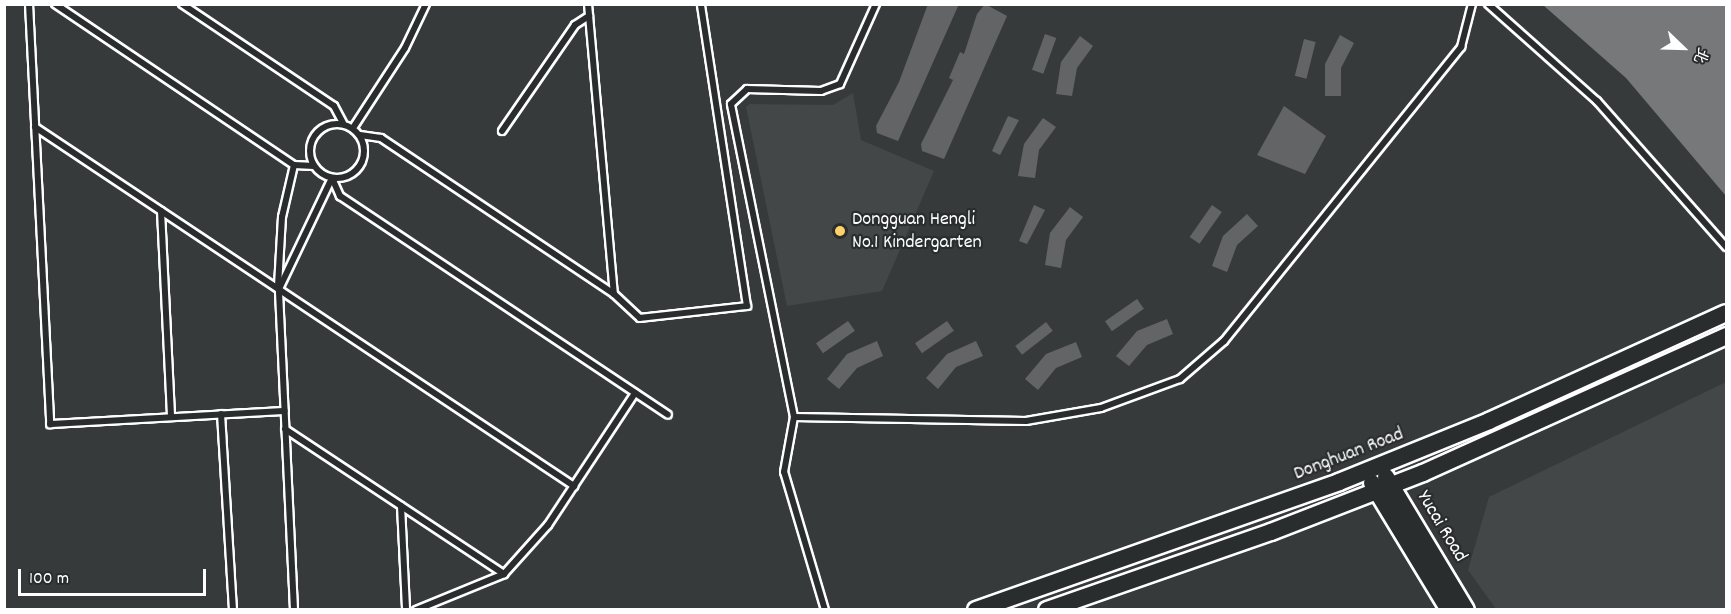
<!DOCTYPE html>
<meta charset="utf-8">
<style>
body{margin:0}
#map{position:relative;width:1731px;height:614px;overflow:hidden;background:#373a3b;font-family:Dekko,"LXGW WenKai TC",sans-serif}
div>[style]{position:absolute}
[style*='--x']{left:calc(var(--x)*1px);top:calc(var(--y)*1px);width:calc(var(--w)*1px);rotate:calc(var(--a)*1deg)}
.built>*{inset:0;background:#444748}
.water>*{inset:0;background:#767879}
.building>*{inset:0;background:#636465;transform-origin:0 0}
.roads{filter:drop-shadow(2px 0 #fff) drop-shadow(-2px 0 #fff) drop-shadow(0 2px #fff) drop-shadow(0 -2px #fff)}
.lane>*{height:6px;margin:-3px;padding:0 3px;transform-origin:3px;border-radius:3px;background:#2a2d2e}
.lane>.ring{margin:-3px;padding:0;box-sizing:content-box;background:none;border:6px solid #2a2d2e;border-radius:50%}
.secondary>*{height:16px;margin:-8px;padding:0 8px;transform-origin:8px;border-radius:8px;background:#2a2d2e}
.dots>*{width:16px;height:16px;translate:-50% -50%;box-sizing:border-box;border:3px solid #2a2d2e;border-radius:50%}
span{translate:-50% -50%;white-space:nowrap;text-align:center;line-height:1.15;-webkit-text-stroke:4.5px #2a2d2e;paint-order:stroke}
.poi-label{font-size:20px;color:#fff}
.left{translate:0 -50%;text-align:left}
.street-label{font-size:20px;color:#fff}
.frame{position:absolute;inset:0;border:6px solid #fff;pointer-events:none}
.north{position:absolute;left:1653px;top:18px;width:60px;height:60px;-webkit-text-stroke:4px #2a2d2e;paint-order:stroke;rotate:113deg;font-size:16px;font-weight:700;line-height:24px;text-align:center;color:#fff}
.north::after{content:'';display:block;margin:auto;width:21px;height:27px;background:#fff;clip-path:polygon(50% 0,100% 100%,50% 72%,0 100%)}
.scale{position:absolute;left:18px;top:569px;width:188px;height:27px;box-sizing:border-box;border:3px solid #fff;border-top:0;padding-left:8px;font-size:18px;line-height:21px;white-space:nowrap;color:#fff;-webkit-text-stroke:4px #2a2d2e;paint-order:stroke}
</style>
<div id="map">
<div class="built">
<i style="clip-path:polygon(853px 93px,861px 140px,934px 171px,882px 291px,787px 306px,746px 107px,750px 104px,833px 105px)"></i>
<i style="clip-path:polygon(1726px 382px,1726px 609px,1496px 609px,1468px 570px,1489px 497px)"></i>
</div>
<div class="water">
<i style="clip-path:polygon(1543px 5px,1726px 5px,1726px 196px,1626px 78px)"></i>
</div>
<div class="building">
<i style="clip-path:polygon(928px 4px,959px 4px,898px 141px,877px 133px,876px 126px,899px 82px)"></i>
<i style="clip-path:polygon(985px 4px,1007px 16px,944px 159px,922px 151px,921px 144px,953px 80px,949px 78px,960px 52px,964px 54px,977px 14px)"></i>
<i style="left:1045px;top:34px;width:12px;height:38px;rotate:20deg"></i>
<i style="clip-path:polygon(1340px 35px,1354px 43px,1341px 68px,1341px 96px,1325px 96px,1325px 64px)"></i>
<i style="clip-path:polygon(1080px 36px,1093px 46px,1077px 68px,1072px 96px,1056px 94px,1061px 62px)"></i>
<i style="left:1304px;top:39px;width:12px;height:38px;rotate:14deg"></i>
<i style="clip-path:polygon(1284px 106px,1326px 136px,1305px 174px,1257px 155px)"></i>
<i style="clip-path:polygon(1008px 116px,1019px 120px,1000px 155px,992px 151px)"></i>
<i style="clip-path:polygon(1043px 118px,1056px 127px,1039px 150px,1035px 178px,1018px 176px,1024px 144px)"></i>
<i style="clip-path:polygon(1034px 205px,1045px 210px,1027px 244px,1019px 241px)"></i>
<i style="left:1212px;top:205px;width:12px;height:39px;rotate:35deg"></i>
<i style="clip-path:polygon(1070px 207px,1083px 217px,1066px 240px,1061px 268px,1045px 265px,1050px 233px)"></i>
<i style="clip-path:polygon(1247px 214px,1258px 226px,1237px 245px,1227px 272px,1212px 266px,1223px 236px)"></i>
<i style="left:1137px;top:299px;width:12px;height:39px;rotate:55deg"></i>
<i style="clip-path:polygon(1167px 319px,1173px 334px,1147px 345px,1129px 366px,1116px 356px,1137px 331px)"></i>
<i style="left:848px;top:321px;width:12px;height:39px;rotate:55deg"></i>
<i style="left:947px;top:321px;width:12px;height:39px;rotate:55deg"></i>
<i style="left:1046px;top:322px;width:11px;height:39px;rotate:52deg"></i>
<i style="clip-path:polygon(877px 341px,883px 356px,857px 368px,839px 389px,827px 379px,847px 354px)"></i>
<i style="clip-path:polygon(976px 341px,983px 356px,956px 367px,938px 389px,926px 378px,947px 354px)"></i>
<i style="clip-path:polygon(1076px 342px,1082px 357px,1056px 368px,1038px 390px,1025px 379px,1046px 354px)"></i>
</div>
<div class="roads">
<div class="lane">
<i style="--x:29;--y:4;--w:421;--a:87.1"></i>
<i style="--x:50;--y:424;--w:235;--a:-3.2"></i>
<i style="--x:55;--y:4;--w:288;--a:34"></i>
<i style="--x:294;--y:165;--w:20;--a:3"></i>
<i style="--x:182;--y:4;--w:183;--a:33.9"></i>
<i style="--x:334;--y:106;--w:19;--a:62"></i>
<i style="--x:588;--y:4;--w:291;--a:84.9"></i>
<i style="--x:1488;--y:4;--w:146;--a:41.7"></i>
<i style="--x:1597;--y:101;--w:195;--a:48.5"></i>
<i class="ring" style="left:310px;top:124px;width:48px;height:48px"></i>
<i style="--x:35;--y:127;--w:648;--a:33.67"></i>
<i style="--x:353;--y:128;--w:95;--a:-57"></i>
<i style="--x:405;--y:48;--w:49;--a:-64.5"></i>
<i style="--x:502;--y:131;--w:129;--a:-55.4"></i>
<i style="--x:575;--y:25;--w:17;--a:-33"></i>
<i style="--x:360;--y:135;--w:21;--a:8"></i>
<i style="--x:381;--y:138;--w:280;--a:33.8"></i>
<i style="--x:614;--y:294;--w:35;--a:43"></i>
<i style="--x:640;--y:318;--w:108;--a:-6.4"></i>
<i style="--x:747;--y:306;--w:305;--a:-98.7"></i>
<i style="--x:332;--y:178;--w:20;--a:66"></i>
<i style="--x:340;--y:196;--w:394;--a:33.7"></i>
<i style="--x:161;--y:211;--w:206;--a:87.2"></i>
<i style="--x:278;--y:286;--w:69;--a:-86.7"></i>
<i style="--x:282;--y:217;--w:53;--a:-77"></i>
<i style="--x:221;--y:414;--w:196;--a:86.5"></i>
<i style="--x:794;--y:417;--w:232;--a:1"></i>
<i style="--x:1026;--y:421;--w:76;--a:-9.8"></i>
<i style="--x:1101;--y:408;--w:84;--a:-20.2"></i>
<i style="--x:1180;--y:379;--w:58;--a:-40.8"></i>
<i style="--x:1224;--y:341;--w:378;--a:-51.1"></i>
<i style="--x:1461;--y:47;--w:44;--a:-75.7"></i>
<i style="--x:285;--y:429;--w:263;--a:33.5"></i>
<i style="--x:401;--y:506;--w:104;--a:87.2"></i>
<i style="--x:294;--y:610;--w:321;--a:-92.7"></i>
<i style="--x:279;--y:289;--w:123;--a:-64.5"></i>
<i style="--x:416;--y:610;--w:95;--a:-22.2"></i>
<i style="--x:504;--y:574;--w:66;--a:-48.1"></i>
<i style="--x:548;--y:525;--w:158;--a:-56.6"></i>
<i style="--x:825;--y:610;--w:144;--a:-106.5"></i>
<i style="--x:784;--y:472;--w:56;--a:-79.7"></i>
<i style="--x:794;--y:417;--w:319;--a:-101.4"></i>
<i style="--x:731;--y:104;--w:22;--a:-43"></i>
<i style="--x:747;--y:89;--w:74;--a:1.5"></i>
<i style="--x:821;--y:91;--w:20;--a:-20"></i>
<i style="--x:840;--y:84;--w:88;--a:-65.8"></i>
</div>
<div class="secondary">
<i style="--x:1386;--y:477;--w:155;--a:59"></i>
<i style="--x:1372;--y:483;--w:149;--a:58.8"></i>
<i style="--x:976;--y:610;--w:385;--a:-19.4"></i>
<i style="--x:1339;--y:482;--w:162;--a:-22.1"></i>
<i style="--x:1489;--y:421;--w:260;--a:-24.5"></i>
<i style="--x:1047;--y:610;--w:237;--a:-19.2"></i>
<i style="--x:1271;--y:532;--w:163;--a:-21.2"></i>
<i style="--x:1423;--y:473;--w:333;--a:-24.3"></i>
</div>
</div>
<div class="dots">
<i style="left:840px;top:231px;background:#ffd166"></i>
</div>
<div class="poi-label">
<span class="left" style="left:852px;top:232px">Dongguan Hengli<br>No.1 Kindergarten</span>
</div>
<div class="street-label">
<span style="left:1349px;top:455px;rotate:-21deg">Donghuan Road</span>
<span style="left:1441px;top:527px;rotate:59deg">Yucai Road</span>
</div>
<div class="frame"></div>
<div class="north">北</div>
<div class="scale">100 m</div>
</div>
